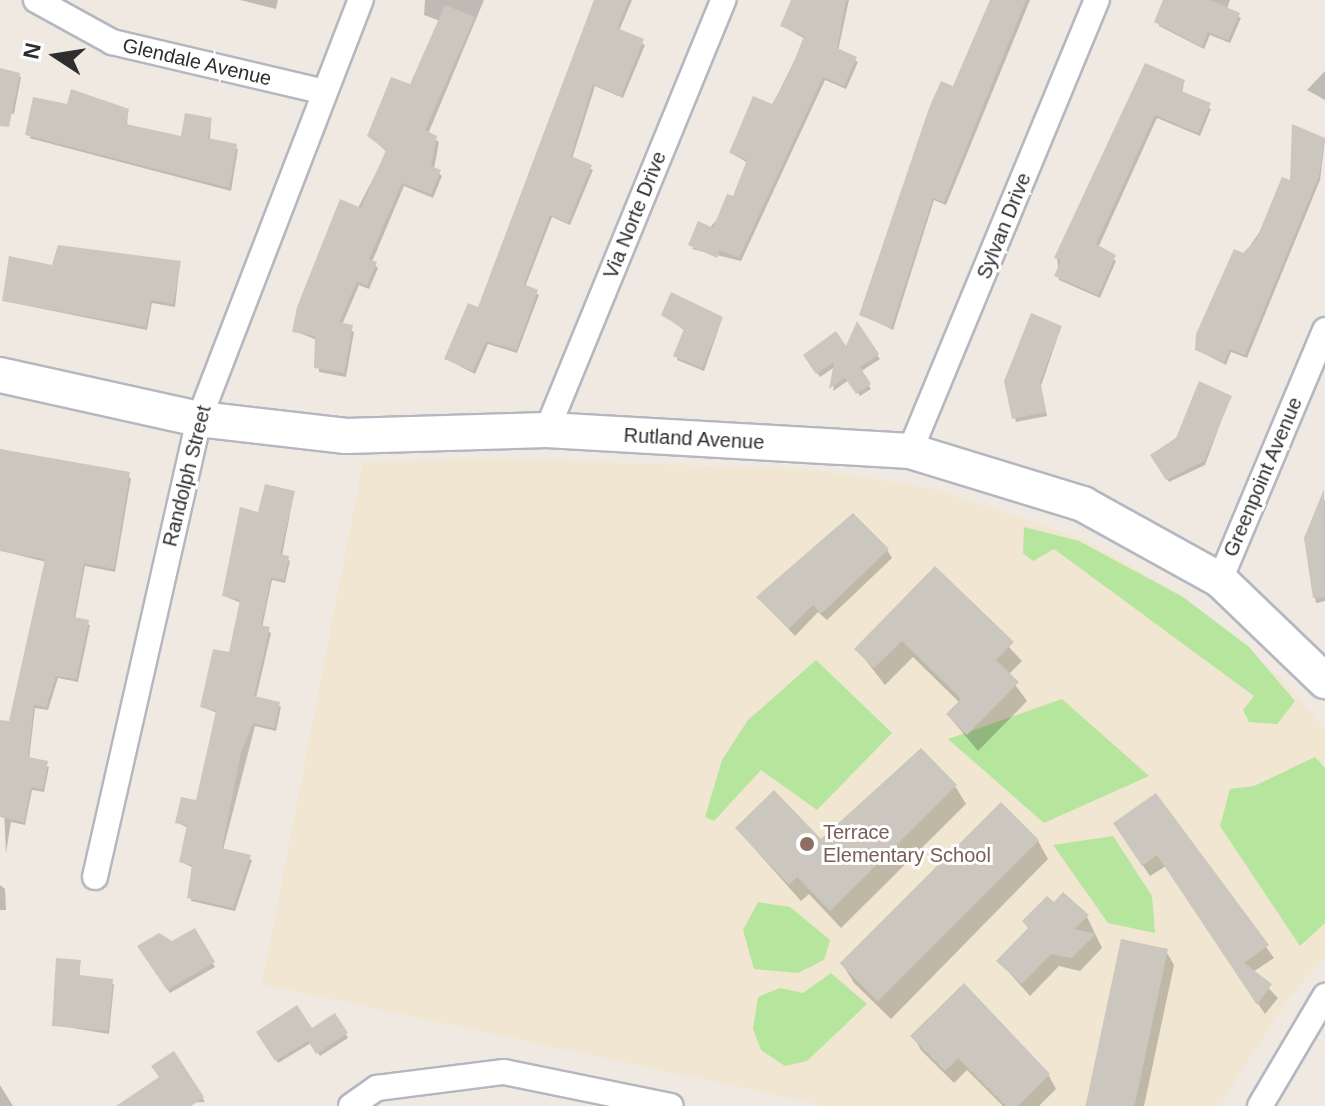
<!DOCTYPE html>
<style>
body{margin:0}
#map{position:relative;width:1325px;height:1106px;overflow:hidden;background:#efe9e1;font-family:Arial,sans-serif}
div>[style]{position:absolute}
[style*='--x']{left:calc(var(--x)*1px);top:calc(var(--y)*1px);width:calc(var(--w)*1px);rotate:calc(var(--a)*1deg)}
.education>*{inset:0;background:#f0e6d1}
.green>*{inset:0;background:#b6e59e}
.shadow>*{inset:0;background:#0003}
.building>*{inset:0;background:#cbc7bf;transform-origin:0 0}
.roads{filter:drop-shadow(2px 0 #b4b7c1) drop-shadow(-2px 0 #b4b7c1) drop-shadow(0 2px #b4b7c1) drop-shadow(0 -2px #b4b7c1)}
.street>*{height:24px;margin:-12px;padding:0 12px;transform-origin:12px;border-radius:12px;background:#fff}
.secondary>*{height:34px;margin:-17px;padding:0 17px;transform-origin:17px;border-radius:17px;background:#fff}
.dots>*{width:22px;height:22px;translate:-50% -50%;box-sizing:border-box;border:4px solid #fff;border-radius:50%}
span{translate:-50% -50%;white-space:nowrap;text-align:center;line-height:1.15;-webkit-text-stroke:6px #fff;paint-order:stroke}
.street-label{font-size:20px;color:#2e2e2e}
.education-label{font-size:20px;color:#785e54}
.left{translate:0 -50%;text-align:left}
.north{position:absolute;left:16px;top:16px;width:80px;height:80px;-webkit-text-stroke:6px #fff;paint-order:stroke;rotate:282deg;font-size:22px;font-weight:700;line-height:32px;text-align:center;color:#2e2e2e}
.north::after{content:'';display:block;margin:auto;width:28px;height:36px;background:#2e2e2e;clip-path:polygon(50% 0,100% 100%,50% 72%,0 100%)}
</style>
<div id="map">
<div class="education">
<i style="clip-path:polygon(515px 459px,815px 470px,930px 488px,1081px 538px,1178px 593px,1277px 675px,1325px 729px,1325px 958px,1290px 996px,1219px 1106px,827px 1106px,262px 984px,363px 462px)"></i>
</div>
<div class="green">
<i style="clip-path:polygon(1024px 527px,1079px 541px,1183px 597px,1249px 647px,1295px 701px,1277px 724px,1249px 722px,1243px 710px,1254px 696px,1054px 549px,1033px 561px,1023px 553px)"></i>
<i style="clip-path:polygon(816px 660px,892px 733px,817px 810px,761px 770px,714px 821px,705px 817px,722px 760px,748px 720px)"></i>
<i style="clip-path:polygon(1062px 699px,1149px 776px,1044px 823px,948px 739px)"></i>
<i style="clip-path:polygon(1315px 757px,1325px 768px,1325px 923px,1300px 946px,1220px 826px,1230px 789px,1254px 786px)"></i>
<i style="clip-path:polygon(1113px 836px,1152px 896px,1155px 933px,1108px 923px,1053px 845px)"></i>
<i style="clip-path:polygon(758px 902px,790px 907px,830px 940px,824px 960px,798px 973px,754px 969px,743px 930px)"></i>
<i style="clip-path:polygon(831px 973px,867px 1004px,807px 1061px,785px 1066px,761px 1050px,753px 1029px,758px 997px,780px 988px,803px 993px)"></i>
</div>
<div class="shadow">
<i style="clip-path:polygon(240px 0,278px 0,276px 9px)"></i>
<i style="clip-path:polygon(425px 0,484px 0,428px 134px,439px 142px,434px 169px,442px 176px,433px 198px,404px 186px,372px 262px,378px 268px,369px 289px,359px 285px,342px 325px,354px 332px,346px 377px,319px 372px,317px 340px,294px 331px,387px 152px,369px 136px,410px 87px,440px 21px,424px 15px)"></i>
<i style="clip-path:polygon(596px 0,632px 0,619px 31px,645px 45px,623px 98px,595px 86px,572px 159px,593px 170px,570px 225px,552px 217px,525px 287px,539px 295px,517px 353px,488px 344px,475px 374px,446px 359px,479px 310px)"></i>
<i style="clip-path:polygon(794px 0,849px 0,838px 51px,858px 62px,846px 89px,825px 80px,741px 261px,692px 249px,734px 199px,748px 163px,731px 153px,772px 106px,805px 39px,782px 26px)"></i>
<i style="clip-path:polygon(992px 0,1030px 0,946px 205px,934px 200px,893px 330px,861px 314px)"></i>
<i style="clip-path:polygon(1166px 0,1230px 0,1227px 9px,1241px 18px,1230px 43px,1210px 35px,1204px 49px,1159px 26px)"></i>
<i style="clip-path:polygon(1146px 66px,1184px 82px,1182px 94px,1211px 109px,1200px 136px,1157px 118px,1098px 248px,1116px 261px,1100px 298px,1059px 280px,1057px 257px)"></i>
<i style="clip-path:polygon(0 70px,21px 77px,14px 114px,0 112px)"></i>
<i style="clip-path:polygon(1325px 71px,1325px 100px,1307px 90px)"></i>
<i style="clip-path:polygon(72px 92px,128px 111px,127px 127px,183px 139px,211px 120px,210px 140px,238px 149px,231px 191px,29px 138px,69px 107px)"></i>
<i style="clip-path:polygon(1294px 127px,1325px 140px,1320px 180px,1247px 358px,1231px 352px,1226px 365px,1197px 350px,1244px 255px,1292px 183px)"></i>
<i style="clip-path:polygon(180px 262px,175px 307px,152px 303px,147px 330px,4px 301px,54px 268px)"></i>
<i style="clip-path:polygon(664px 315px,722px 319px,704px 371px,677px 360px,685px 331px)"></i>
<i style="clip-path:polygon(857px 325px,880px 359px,860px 372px,871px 389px,860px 396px,849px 380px,833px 391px,836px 366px,820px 377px,805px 355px,847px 351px)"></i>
<i style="clip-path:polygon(1061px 327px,1041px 386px,1047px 416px,1016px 422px,1006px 382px)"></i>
<i style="clip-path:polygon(1230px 397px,1205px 465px,1169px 482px,1152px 456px)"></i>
<i style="clip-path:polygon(0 449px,131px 478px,115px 572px,85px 566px,75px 619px,90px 625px,78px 682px,58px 678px,48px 710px,35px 708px,29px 760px,49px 767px,44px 792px,32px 790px,25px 825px,11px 822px,6px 853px,0 722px,11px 724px,46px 562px,2px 551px)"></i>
<i style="clip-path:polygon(294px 493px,282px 556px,290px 561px,285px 583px,272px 580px,262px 628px,271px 633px,256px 698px,281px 707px,276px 731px,255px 726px,223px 850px,252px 860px,235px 911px,191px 901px,194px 868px,181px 862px,188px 828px,178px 823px,197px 802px,217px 713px,202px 707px,230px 655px,241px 603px,224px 596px,260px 514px)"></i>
<i style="clip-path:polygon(1325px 499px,1325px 601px,1316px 603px,1306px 538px)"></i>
<i style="clip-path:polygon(887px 550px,892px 558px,827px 620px,818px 612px,795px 636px,759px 598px)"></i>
<i style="clip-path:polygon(935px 568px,1022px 661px,1008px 675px,1027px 701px,978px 751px,948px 715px,960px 703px,913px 657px,885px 685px,857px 649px)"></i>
<i style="clip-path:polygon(955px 786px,966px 804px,841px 928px,809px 894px,801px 901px,737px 829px,821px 842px)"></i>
<i style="clip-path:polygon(1155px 796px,1274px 958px,1253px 972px,1278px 998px,1265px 1014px,1166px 866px,1150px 876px,1122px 835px)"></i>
<i style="clip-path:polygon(1038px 841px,1048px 859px,891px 1019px,854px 983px,843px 965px)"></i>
<i style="clip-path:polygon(0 885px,5px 889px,6px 910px,0 910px)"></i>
<i style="clip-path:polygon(1054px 905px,1087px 917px,1102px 948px,1080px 971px,1059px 966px,1030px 996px,999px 961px)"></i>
<i style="clip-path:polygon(194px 931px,215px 967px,170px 993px,139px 947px,172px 944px)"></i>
<i style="clip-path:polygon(1166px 951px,1174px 965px,1144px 1106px,1089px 1106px)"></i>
<i style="clip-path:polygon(79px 962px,80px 977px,114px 984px,109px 1034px,54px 1025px)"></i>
<i style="clip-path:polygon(964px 986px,1049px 1076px,1056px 1089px,1039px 1106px,1003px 1106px,967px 1070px,954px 1083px,921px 1050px,913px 1036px)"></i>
<i style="clip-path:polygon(335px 1016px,348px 1038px,320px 1056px,311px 1043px,278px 1063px,259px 1032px,311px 1031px)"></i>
<i style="clip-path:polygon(174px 1054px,205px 1102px,117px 1106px,161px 1078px)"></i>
<i style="clip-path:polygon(0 1085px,13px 1106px,0 1106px)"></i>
</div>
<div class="building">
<i style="clip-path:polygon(594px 0,629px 0,617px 28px,644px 39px,621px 96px,593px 84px,571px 156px,592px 165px,568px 223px,550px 215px,524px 284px,538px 290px,516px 350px,486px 341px,473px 371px,444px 359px,468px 303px,478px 307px)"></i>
<i style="clip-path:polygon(791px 0,846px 0,837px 48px,857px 57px,844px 86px,823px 77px,739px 258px,720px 250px,717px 258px,688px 245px,698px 221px,713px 228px,727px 194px,733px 196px,747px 160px,729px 153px,753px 96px,772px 104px,789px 74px,804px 36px,780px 26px)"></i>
<i style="clip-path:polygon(990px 0,1026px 0,944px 202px,933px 198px,891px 328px,859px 315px,929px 108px,941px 81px,953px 86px)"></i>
<i style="clip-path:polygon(1163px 0,1210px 0,1240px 13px,1228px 40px,1208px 32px,1202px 47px,1154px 22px)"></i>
<i style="clip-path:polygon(445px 5px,475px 17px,425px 130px,437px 136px,431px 166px,441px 170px,431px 194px,402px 183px,369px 259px,377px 262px,367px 286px,357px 282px,339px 322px,353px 325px,344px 373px,314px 368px,315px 336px,292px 332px,297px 307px,340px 199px,361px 208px,386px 150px,367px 136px,391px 77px,410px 84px)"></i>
<i style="clip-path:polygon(1145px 63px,1185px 80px,1181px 91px,1211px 103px,1198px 133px,1155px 115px,1096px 244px,1116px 255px,1098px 295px,1054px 276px,1061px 260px,1054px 258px)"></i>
<i style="clip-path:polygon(0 68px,20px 73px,9px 127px,0 126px)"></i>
<i style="clip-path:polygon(71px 89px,129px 109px,126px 124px,181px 136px,185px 113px,212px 118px,208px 138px,237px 144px,229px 188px,25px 135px,33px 97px,67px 104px)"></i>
<i style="clip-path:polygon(1292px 124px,1325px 138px,1319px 176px,1245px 355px,1229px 349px,1224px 362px,1195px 350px,1196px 334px,1234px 249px,1243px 253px,1256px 240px,1282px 177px,1290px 180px)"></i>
<i style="clip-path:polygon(58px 245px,181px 261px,173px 304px,151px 300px,146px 327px,2px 301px,9px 256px,52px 265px)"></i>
<i style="clip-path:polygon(671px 292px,723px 317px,702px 368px,673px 356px,684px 329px,661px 315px)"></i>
<i style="clip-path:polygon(1031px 313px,1062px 326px,1040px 381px,1046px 412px,1012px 419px,1004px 381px)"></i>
<i style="clip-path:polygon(857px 321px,879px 354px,860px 367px,871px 384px,856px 394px,845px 378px,829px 389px,834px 362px,816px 374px,803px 355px,836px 331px,846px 346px)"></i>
<i style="clip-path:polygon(1199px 381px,1232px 396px,1204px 461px,1166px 480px,1150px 455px,1176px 438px)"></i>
<i style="clip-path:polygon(0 449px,130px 472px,114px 569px,84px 563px,74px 617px,89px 620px,76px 679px,56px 676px,46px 707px,34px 705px,28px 757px,48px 761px,43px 789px,31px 787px,24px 822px,0 817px,0 720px,9px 721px,45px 559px,0 551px)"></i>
<i style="clip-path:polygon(265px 484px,295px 491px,280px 554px,289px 556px,284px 580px,271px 578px,261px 625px,270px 627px,254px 696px,280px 702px,274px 728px,253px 723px,241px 752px,222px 848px,251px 855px,233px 908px,187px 898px,192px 865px,179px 862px,187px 825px,175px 823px,181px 797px,196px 800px,216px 711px,200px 707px,213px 649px,229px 652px,240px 600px,222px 596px,240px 507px,258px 512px)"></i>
<i style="clip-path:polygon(1324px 489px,1325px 597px,1313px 598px,1304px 538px)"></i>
<i style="clip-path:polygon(853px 513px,889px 549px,821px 614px,813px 605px,789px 629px,756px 597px)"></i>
<i style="clip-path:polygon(935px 566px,1014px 642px,996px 660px,1019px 682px,967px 735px,946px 714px,961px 699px,902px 641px,874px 668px,854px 649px)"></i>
<i style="clip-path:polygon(921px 748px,957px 785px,830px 911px,797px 877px,789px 885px,735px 828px,774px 790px,821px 839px)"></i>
<i style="clip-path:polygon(1156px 793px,1269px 945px,1244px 963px,1272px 984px,1257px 1005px,1157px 855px,1142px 866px,1113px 823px)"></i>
<i style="left:1001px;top:802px;width:54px;height:228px;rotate:45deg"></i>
<i style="clip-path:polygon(1063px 892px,1089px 915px,1074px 929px,1096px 934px,1072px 958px,1051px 954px,1022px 984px,996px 961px,1028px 928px,1022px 921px,1047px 896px,1054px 902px)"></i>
<i style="clip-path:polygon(195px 928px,215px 962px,167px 990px,137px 946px,159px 933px,172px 941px)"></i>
<i style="left:1121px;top:939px;width:48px;height:171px;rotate:12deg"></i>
<i style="clip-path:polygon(56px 958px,81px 960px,79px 975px,113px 979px,108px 1031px,52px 1026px)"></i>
<i style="clip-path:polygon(964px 983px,1050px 1074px,1018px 1106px,1006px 1106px,958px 1058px,945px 1071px,910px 1036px)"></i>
<i style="clip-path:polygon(297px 1005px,312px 1028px,335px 1013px,348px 1033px,316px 1054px,308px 1041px,275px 1061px,256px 1032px)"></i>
<i style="clip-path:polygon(174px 1051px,204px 1097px,191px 1106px,116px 1106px,159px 1077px,151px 1066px)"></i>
</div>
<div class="roads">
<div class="street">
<i style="--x:36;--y:0;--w:87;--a:28.9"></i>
<i style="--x:112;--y:42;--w:215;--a:13.2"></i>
<i style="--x:547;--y:430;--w:465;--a:-67.7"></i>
<i style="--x:910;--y:451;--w:488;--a:-67.5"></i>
<i style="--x:1220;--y:580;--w:271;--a:-67.2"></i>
<i style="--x:95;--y:877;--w:470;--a:-77.2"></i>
<i style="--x:199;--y:419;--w:449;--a:-68.9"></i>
<i style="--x:351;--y:1106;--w:32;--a:-35"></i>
<i style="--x:377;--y:1088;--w:128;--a:-7.2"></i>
<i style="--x:504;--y:1072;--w:170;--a:11.5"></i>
<i style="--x:1260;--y:1106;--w:128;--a:-59.4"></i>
</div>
<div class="secondary">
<i style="--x:0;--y:375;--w:204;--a:12.5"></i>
<i style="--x:199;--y:419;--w:148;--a:6.6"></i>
<i style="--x:346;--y:436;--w:201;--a:-1.7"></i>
<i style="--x:547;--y:430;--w:364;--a:3.3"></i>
<i style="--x:910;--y:451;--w:181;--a:17"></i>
<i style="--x:1083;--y:504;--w:157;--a:29"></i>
<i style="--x:1220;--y:580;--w:146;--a:43.9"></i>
</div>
</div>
<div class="dots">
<i style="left:807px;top:844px;background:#8d6e63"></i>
</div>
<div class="street-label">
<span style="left:197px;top:62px;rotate:13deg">Glendale Avenue</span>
<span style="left:635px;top:215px;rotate:-68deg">Via Norte Drive</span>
<span style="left:1004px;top:226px;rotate:-68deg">Sylvan Drive</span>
<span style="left:694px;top:439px;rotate:3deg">Rutland Avenue</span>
<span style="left:187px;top:476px;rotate:-76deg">Randolph Street</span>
<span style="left:1263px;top:477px;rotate:-67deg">Greenpoint Avenue</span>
</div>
<div class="education-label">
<span class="left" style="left:823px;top:844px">Terrace<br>Elementary School</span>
</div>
<div class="north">N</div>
</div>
